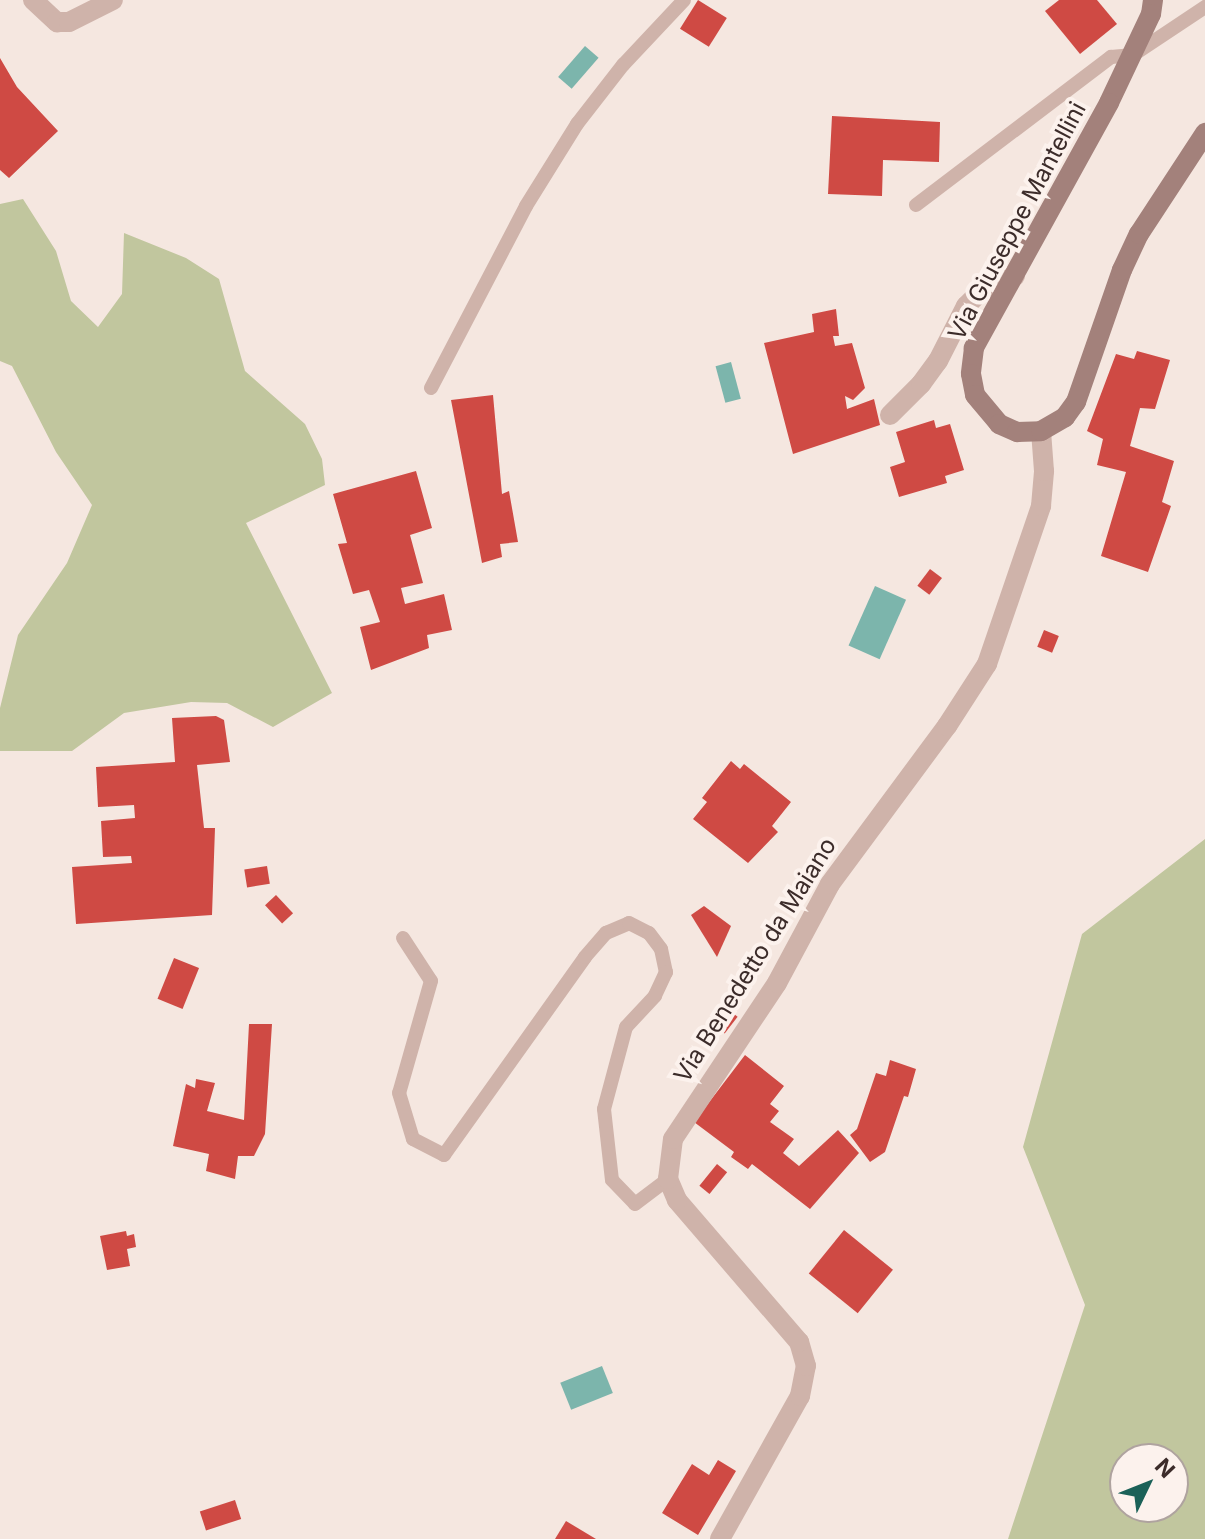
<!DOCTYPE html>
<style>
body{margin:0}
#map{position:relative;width:1205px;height:1539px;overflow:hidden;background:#f5e7e0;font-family:Inter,sans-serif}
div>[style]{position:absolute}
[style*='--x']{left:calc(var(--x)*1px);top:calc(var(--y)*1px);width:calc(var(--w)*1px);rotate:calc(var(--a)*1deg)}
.green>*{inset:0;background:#c1c69e}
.water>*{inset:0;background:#7cb5ac;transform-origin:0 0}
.building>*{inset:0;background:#cf4a44;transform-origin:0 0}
.lane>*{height:14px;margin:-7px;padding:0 7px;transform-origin:7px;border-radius:7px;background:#cfb3aa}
.street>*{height:20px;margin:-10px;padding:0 10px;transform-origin:10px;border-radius:10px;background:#cfb3aa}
.secondary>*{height:20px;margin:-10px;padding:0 10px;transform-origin:10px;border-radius:10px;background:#a3817b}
span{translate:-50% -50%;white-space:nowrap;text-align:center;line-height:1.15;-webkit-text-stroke:8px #fcf2ed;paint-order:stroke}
.street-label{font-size:24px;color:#3c2c2a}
.north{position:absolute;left:1109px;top:1443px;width:80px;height:80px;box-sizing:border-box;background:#fcf2ed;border:2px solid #afa39f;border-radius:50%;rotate:47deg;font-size:22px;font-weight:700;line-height:32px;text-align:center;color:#3c2c2a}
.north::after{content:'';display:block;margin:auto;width:28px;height:36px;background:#1b6158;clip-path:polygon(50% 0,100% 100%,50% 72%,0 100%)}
</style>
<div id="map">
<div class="green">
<i style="clip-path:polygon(23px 199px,56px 251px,71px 301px,98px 327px,122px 294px,124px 233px,186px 258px,219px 279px,245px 371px,305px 424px,322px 459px,325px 485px,246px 523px,332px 693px,273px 727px,227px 703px,191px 702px,124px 713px,72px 751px,0 751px,0 708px,18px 635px,67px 563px,92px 505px,56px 452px,12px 366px,0 361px,0 204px)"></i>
<i style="clip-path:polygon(evenodd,1205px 839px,1205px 1539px,1008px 1539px,1085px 1305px,1023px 1147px,1082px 934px,1205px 839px,1173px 1459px,1173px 1507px,1125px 1507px,1125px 1459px,1173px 1459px)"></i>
</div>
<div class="water">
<i style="left:585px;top:46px;width:18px;height:41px;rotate:41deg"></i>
<i style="left:731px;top:362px;width:38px;height:16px;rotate:75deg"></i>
<i style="left:875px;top:586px;width:34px;height:65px;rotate:24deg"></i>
<i style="left:602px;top:1366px;width:29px;height:45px;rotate:68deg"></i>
</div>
<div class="building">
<i style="left:698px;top:0;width:34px;height:34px;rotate:32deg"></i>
<i style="clip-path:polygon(1059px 0,1097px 0,1117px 24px,1080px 54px,1045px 11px)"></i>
<i style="clip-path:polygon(0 58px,17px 87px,58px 131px,9px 178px,0 170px)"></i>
<i style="clip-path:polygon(832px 116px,940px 122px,939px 162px,883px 160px,882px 196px,828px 194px)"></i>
<i style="clip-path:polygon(836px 309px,839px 336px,833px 336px,835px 346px,852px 343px,865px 388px,853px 400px,845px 396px,847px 409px,874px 399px,880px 425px,793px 454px,764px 343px,814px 332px,812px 314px)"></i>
<i style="clip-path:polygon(1137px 351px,1170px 360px,1155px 409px,1140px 408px,1130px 446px,1174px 461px,1162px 502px,1171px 506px,1148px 572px,1101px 556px,1126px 472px,1097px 465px,1103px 439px,1087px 431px,1116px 354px,1134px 359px)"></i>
<i style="clip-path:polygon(493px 395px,502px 494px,509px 491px,518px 542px,500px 544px,502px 557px,482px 563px,451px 400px)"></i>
<i style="clip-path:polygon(934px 420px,936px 428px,950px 424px,964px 470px,945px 476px,947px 483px,899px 497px,890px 467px,905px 462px,896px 432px)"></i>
<i style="clip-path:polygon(416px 471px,432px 528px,410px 535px,423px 583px,401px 588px,405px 604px,444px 594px,452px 630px,427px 635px,429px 648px,371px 670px,360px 627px,380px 622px,369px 590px,353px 594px,338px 544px,347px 543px,333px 494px)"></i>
<i style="left:930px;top:569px;width:15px;height:21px;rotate:37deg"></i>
<i style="left:1044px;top:630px;width:16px;height:18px;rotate:22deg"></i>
<i style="clip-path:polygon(216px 716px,224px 720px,230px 762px,197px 765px,204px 828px,215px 828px,212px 915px,76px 924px,72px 867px,132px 863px,131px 856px,103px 857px,101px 821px,135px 818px,134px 805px,98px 807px,96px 767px,175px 762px,172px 718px)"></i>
<i style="clip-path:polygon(731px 761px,740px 769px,744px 764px,791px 802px,772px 826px,778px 832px,748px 863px,693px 819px,707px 802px,702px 798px)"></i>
<i style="left:267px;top:866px;width:18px;height:23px;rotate:81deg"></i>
<i style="left:276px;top:895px;width:25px;height:15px;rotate:47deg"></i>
<i style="clip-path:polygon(704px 906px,731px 926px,717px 957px,691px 915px)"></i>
<i style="left:174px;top:958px;width:27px;height:44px;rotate:22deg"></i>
<i style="left:725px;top:1007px;width:16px;height:21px;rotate:38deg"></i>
<i style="clip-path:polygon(249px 1024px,272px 1024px,265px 1134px,254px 1156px,238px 1156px,235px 1179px,206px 1171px,209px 1154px,173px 1146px,186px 1084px,195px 1088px,196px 1079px,215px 1083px,207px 1111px,244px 1120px)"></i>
<i style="clip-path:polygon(745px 1055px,784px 1086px,770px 1104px,779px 1111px,770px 1122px,794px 1139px,783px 1153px,799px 1166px,838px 1130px,859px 1153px,810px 1209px,752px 1164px,748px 1169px,731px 1157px,734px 1152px,694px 1122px)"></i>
<i style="clip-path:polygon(890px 1060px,916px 1069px,908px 1097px,904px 1096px,885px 1152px,870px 1162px,850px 1135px,857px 1129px,876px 1073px,886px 1076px)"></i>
<i style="left:717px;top:1164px;width:13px;height:28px;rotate:39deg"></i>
<i style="left:844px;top:1230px;width:63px;height:56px;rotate:39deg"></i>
<i style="clip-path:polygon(126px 1231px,127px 1236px,134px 1234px,136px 1247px,127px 1249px,130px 1266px,107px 1270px,100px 1236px)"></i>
<i style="clip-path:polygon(718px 1460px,736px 1471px,698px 1535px,662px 1513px,692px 1464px,709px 1475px)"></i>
<i style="left:235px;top:1500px;width:20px;height:37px;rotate:72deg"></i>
<i style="clip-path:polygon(566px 1521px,596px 1539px,555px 1539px)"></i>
</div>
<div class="lane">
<i style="--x:916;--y:205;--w:245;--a:-37.2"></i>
<i style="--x:1111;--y:57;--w:22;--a:-5"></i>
<i style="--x:1133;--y:55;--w:87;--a:-33.7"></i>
<i style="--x:431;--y:388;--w:205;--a:-62.4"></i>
<i style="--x:526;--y:206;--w:97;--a:-58.1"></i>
<i style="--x:577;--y:124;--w:75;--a:-52.1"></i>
<i style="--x:623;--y:65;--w:89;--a:-46.8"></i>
<i style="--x:403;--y:938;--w:51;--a:56.9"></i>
<i style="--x:431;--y:981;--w:116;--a:105.9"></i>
<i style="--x:399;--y:1093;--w:48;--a:73.1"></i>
<i style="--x:413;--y:1139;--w:35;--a:27"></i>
<i style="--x:444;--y:1155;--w:243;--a:-54.5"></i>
<i style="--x:585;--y:957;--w:32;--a:-49"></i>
<i style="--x:606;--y:933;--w:25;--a:-23"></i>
<i style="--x:629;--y:923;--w:22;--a:27"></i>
<i style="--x:649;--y:933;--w:20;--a:53"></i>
<i style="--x:661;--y:949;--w:24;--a:78"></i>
<i style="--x:666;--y:972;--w:26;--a:115"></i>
<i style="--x:655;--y:996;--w:42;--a:133.1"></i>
<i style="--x:626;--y:1027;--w:85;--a:105"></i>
<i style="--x:604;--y:1109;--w:71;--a:83.6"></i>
<i style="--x:612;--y:1180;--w:33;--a:46"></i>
<i style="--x:635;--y:1204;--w:41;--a:-37.1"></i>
</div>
<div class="street">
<i style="--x:33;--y:0;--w:33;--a:43"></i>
<i style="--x:57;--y:22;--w:12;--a:0"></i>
<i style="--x:69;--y:22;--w:49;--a:-26.6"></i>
<i style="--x:890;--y:415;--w:44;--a:-45"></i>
<i style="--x:921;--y:384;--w:29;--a:-54"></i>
<i style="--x:938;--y:361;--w:62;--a:-63"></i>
<i style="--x:966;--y:306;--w:17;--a:-45"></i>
<i style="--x:978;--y:294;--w:41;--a:-25.9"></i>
<i style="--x:720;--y:1539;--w:164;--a:-60.8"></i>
<i style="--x:800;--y:1396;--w:31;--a:-79"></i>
<i style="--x:806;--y:1366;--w:25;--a:-106"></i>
<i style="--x:799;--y:1342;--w:187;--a:-130.7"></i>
<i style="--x:677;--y:1200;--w:23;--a:-113"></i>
<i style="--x:668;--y:1179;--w:40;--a:-82.9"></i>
<i style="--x:673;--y:1139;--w:187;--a:-56.3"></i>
<i style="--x:777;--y:983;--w:112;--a:-61.8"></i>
<i style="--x:830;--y:884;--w:197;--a:-53.5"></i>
<i style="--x:947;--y:726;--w:74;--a:-57.2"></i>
<i style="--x:987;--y:664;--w:167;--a:-71.1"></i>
<i style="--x:1041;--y:506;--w:35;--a:-85"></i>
<i style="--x:1044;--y:471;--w:40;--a:-94.3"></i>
</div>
<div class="secondary">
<i style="--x:1153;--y:0;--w:14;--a:98"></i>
<i style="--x:1151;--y:14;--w:98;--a:115.3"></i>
<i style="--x:1109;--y:103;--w:280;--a:118.9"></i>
<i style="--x:974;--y:348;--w:26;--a:97"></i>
<i style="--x:971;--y:374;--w:21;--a:79"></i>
<i style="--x:975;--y:395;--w:38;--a:50"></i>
<i style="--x:999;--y:424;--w:20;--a:24"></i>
<i style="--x:1017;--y:432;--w:24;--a:-2"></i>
<i style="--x:1041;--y:431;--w:28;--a:-30"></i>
<i style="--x:1065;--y:417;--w:19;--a:-54"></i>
<i style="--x:1076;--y:402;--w:140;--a:-70.8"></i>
<i style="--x:1122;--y:270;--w:40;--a:-65"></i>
<i style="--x:1139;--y:234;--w:121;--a:-56.8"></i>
</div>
<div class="street-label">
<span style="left:1017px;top:221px;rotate:-62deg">Via Giuseppe Mantellini</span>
<span style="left:755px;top:960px;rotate:-58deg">Via Benedetto da Maiano</span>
</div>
<div class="north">N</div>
</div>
